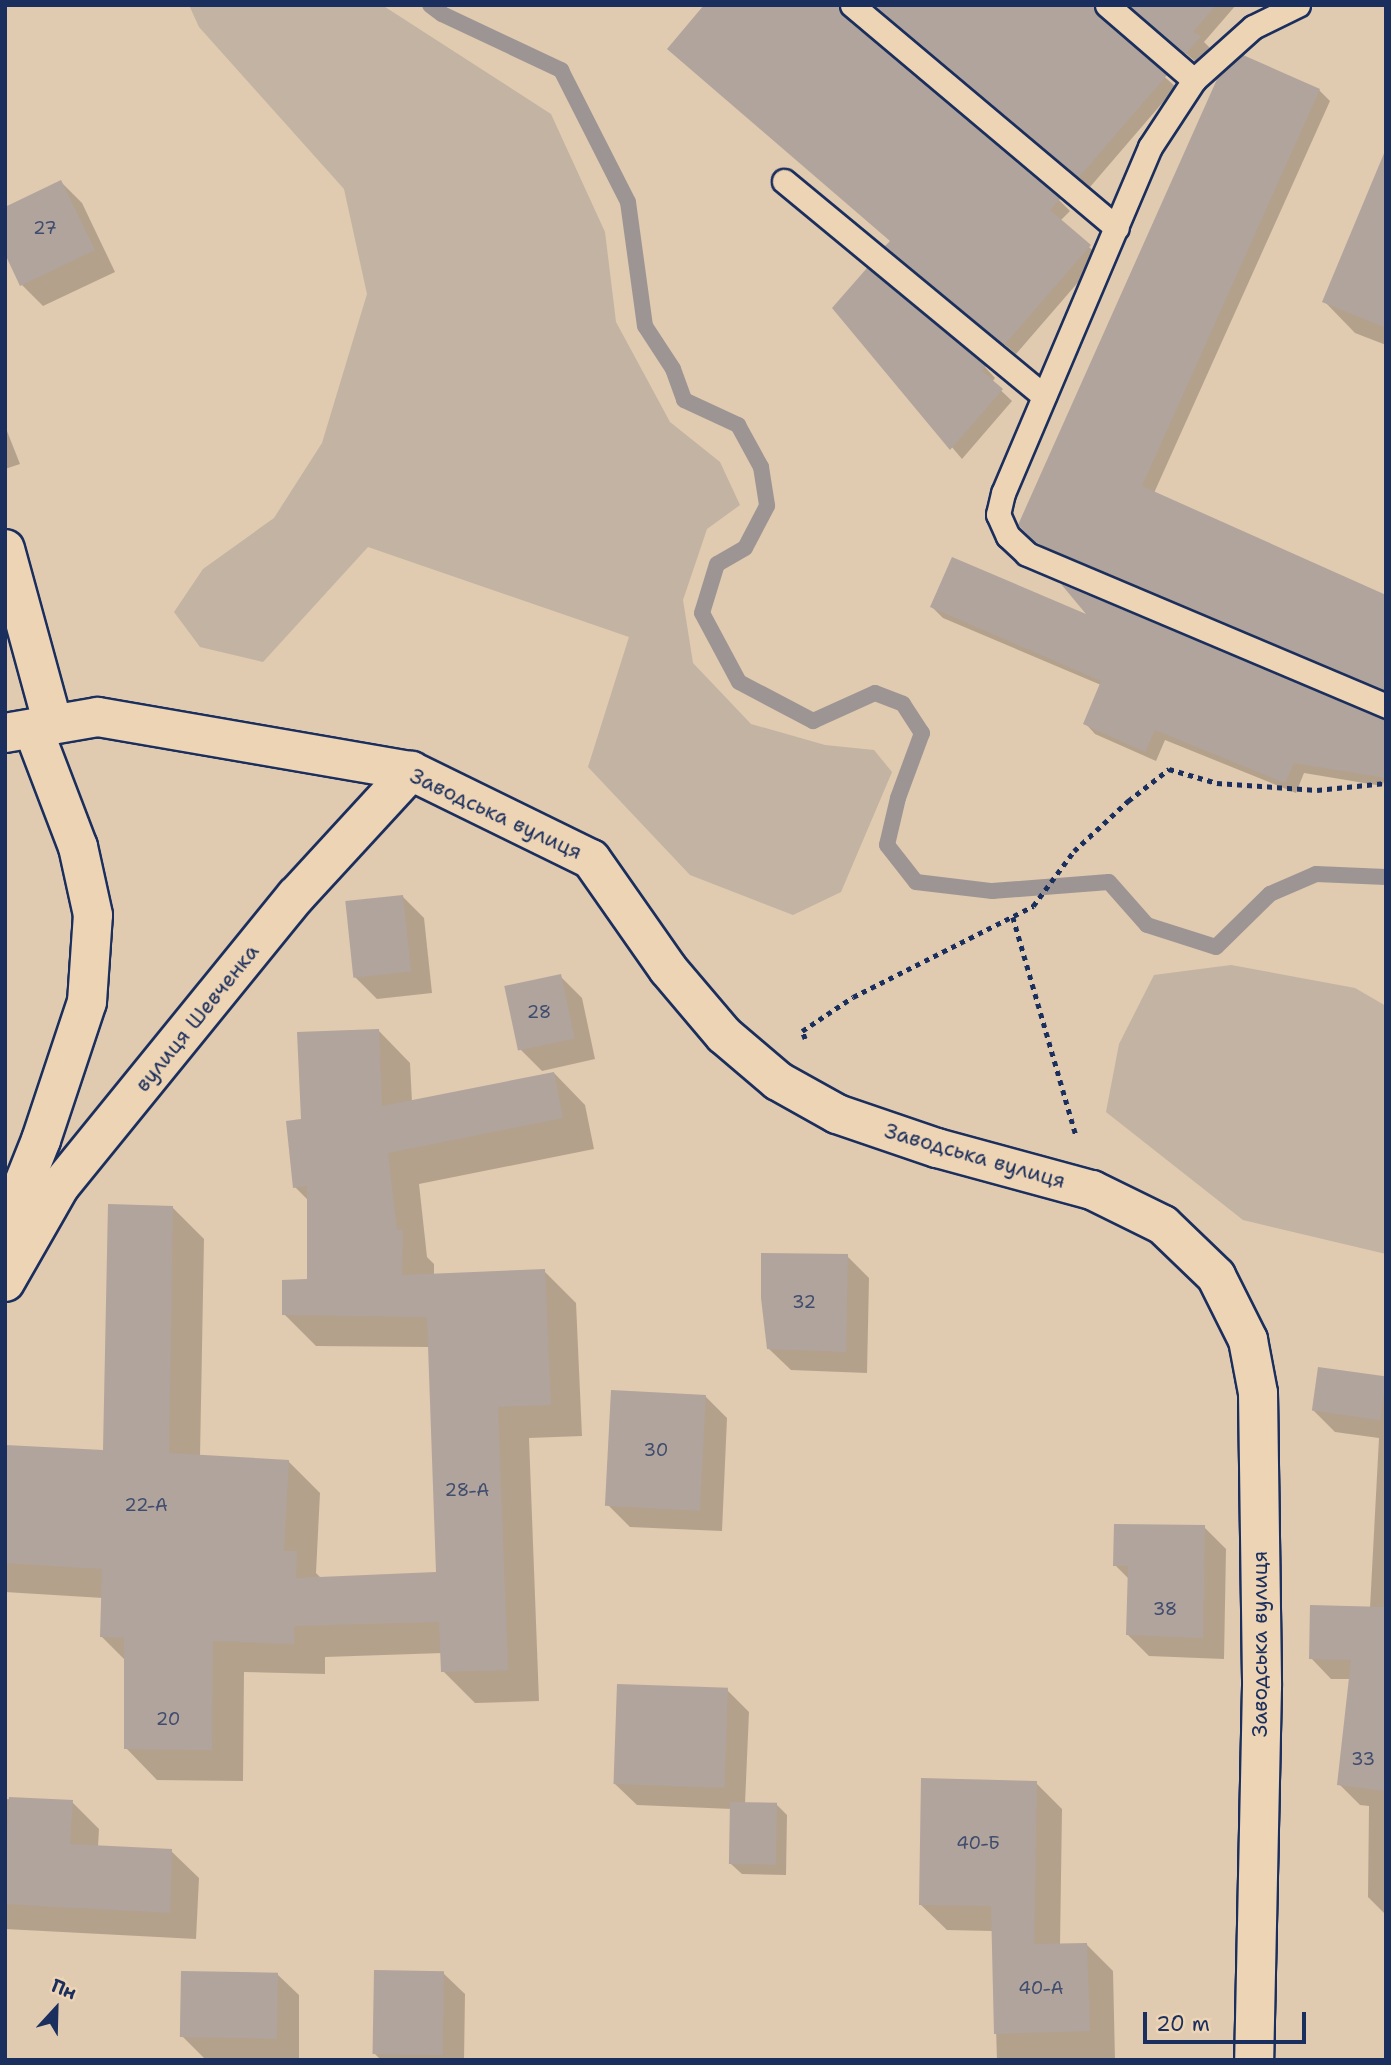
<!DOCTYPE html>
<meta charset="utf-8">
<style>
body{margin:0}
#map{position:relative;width:1391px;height:2065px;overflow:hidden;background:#e0cab0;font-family:"Shantell Sans",sans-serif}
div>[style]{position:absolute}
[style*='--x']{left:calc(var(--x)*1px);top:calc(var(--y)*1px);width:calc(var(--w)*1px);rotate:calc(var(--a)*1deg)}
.green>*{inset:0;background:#c3b3a3}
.shadow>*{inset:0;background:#0003}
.stream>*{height:16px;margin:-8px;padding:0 8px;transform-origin:8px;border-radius:8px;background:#9d9594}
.building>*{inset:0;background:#b0a49c;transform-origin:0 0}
.path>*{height:4.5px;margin-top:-2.25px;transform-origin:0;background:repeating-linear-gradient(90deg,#1b2f5e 0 5px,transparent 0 10px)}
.roads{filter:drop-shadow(2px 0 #1b2f5e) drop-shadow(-2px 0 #1b2f5e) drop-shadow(0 2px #1b2f5e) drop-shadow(0 -2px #1b2f5e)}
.service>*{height:23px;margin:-11.5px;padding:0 11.5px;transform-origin:11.5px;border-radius:11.5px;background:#edd4b5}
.minor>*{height:38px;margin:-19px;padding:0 19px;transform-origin:19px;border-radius:19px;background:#edd4b5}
span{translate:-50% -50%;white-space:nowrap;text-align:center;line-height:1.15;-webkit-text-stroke:7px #edd4b5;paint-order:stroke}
.number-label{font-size:18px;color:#404c6e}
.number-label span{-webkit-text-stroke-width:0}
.street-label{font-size:21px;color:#1b2f5e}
.frame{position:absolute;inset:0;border:7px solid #1b2f5e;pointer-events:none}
.north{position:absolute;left:21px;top:1974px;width:70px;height:70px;-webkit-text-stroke:5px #edd4b5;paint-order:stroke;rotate:22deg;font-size:19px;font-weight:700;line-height:28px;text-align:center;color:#1b2f5e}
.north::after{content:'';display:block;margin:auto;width:24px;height:32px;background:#1b2f5e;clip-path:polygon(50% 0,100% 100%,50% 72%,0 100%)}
.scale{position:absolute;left:1143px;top:2012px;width:163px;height:32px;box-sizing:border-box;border:4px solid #1b2f5e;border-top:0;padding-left:9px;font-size:21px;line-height:24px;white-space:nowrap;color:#1b2f5e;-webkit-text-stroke:5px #edd4b5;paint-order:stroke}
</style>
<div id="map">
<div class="green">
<i style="clip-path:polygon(189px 5px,382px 5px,551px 114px,605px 232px,616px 322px,670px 422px,720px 462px,740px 505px,707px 529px,683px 600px,693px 663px,751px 724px,825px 745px,874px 750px,892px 772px,841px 892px,793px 915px,690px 875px,588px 767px,629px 637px,368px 547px,263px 662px,200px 647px,174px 612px,203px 569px,274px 518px,322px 443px,367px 294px,344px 189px,199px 27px)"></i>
<i style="clip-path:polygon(1231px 965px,1355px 988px,1386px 1006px,1386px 1254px,1243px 1220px,1106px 1112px,1119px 1044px,1154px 975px)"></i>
</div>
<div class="shadow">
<i style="clip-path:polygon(707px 5px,854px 5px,848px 15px,852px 26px,1059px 200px,1070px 211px,1060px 221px,1100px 257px,1016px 354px,887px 246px,891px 241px)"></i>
<i style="clip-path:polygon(875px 5px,1108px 5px,1103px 15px,1107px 26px,1176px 87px,1090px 187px)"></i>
<i style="clip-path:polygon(1129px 5px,1236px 5px,1204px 42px,1210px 48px,1197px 63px)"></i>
<i style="clip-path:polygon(1319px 90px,1330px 101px,1154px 493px,1386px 597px,1386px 696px,1048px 552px,1020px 524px)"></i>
<i style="clip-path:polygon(61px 182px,82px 203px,115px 272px,43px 306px,22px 285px)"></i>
<i style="clip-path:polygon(1386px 191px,1386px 345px,1355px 333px,1324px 301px)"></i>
<i style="clip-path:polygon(834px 308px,985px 367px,995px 378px,992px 382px,1012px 401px,962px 459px)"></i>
<i style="clip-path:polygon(5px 426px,20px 464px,5px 469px)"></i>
<i style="clip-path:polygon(932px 607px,1386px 777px,1382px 786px,1304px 773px,1296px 793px,1165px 740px,1156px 761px,1095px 734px,1085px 723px,1101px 685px,943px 618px)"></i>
<i style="clip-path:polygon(402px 896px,424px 918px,432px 993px,377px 999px,355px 977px)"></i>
<i style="clip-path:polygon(560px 976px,582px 998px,595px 1059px,542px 1071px,520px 1049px)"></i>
<i style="clip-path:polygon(379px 1031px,410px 1063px,412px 1102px,554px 1073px,585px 1105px,594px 1149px,419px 1184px,427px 1257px,434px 1264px,434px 1275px,544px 1271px,576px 1303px,582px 1436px,529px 1438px,539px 1701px,475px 1703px,443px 1671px,443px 1653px,325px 1657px,325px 1674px,244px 1672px,243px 1781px,157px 1780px,126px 1748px,126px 1661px,102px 1637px,103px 1598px,5px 1592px,5px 1446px,105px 1452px,172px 1207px,204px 1239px,200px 1457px,288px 1461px,320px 1493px,316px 1573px,322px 1579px,438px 1574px,429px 1347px,316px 1346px,284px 1314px,309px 1280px,309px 1201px,295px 1187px,303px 1121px)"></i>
<i style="clip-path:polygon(847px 1256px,869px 1278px,867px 1373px,791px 1370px,769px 1349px)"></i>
<i style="clip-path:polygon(1386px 1378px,1386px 1915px,1368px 1897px,1369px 1806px,1360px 1805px,1339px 1784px,1350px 1679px,1331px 1679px,1311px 1658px,1370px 1608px,1379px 1438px,1335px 1432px,1313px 1410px)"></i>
<i style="clip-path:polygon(705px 1396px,727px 1418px,722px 1531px,630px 1527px,608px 1505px)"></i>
<i style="clip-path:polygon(1204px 1527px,1226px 1549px,1224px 1659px,1149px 1656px,1128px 1635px,1129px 1579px,1115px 1565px)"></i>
<i style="clip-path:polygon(727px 1690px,749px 1712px,745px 1804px,776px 1804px,787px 1815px,786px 1875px,742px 1874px,731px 1864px,732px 1809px,637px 1805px,615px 1784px)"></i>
<i style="clip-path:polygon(1036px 1783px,1062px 1809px,1060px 1945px,1087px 1945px,1113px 1971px,1115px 2060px,997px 2060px,993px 1931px,947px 1930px,920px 1904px)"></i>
<i style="clip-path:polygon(5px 1799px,72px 1802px,99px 1829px,98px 1847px,171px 1851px,199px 1878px,196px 1939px,5px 1929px)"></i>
<i style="clip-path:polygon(443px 1973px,465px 1994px,464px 2060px,381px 2060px,375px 2054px)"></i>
<i style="clip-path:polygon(277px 1974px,299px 1995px,299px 2058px,204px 2058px,182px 2036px)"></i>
</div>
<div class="stream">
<i style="--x:430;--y:5;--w:15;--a:37"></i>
<i style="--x:442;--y:14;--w:132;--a:25.2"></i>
<i style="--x:561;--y:70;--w:148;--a:63.1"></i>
<i style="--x:628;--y:202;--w:125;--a:82.2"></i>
<i style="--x:645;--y:326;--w:51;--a:56.9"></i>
<i style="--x:673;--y:369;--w:33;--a:70"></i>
<i style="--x:684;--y:400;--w:60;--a:24.8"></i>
<i style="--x:738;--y:425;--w:48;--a:61.3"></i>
<i style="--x:761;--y:467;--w:39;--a:81"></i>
<i style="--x:767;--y:506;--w:47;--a:117.6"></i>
<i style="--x:745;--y:548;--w:32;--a:150"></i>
<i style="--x:717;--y:564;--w:51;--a:107"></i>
<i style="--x:702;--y:613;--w:78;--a:61.8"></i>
<i style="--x:739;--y:682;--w:84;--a:27.8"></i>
<i style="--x:813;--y:721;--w:68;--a:-24.3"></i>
<i style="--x:875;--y:693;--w:30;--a:21"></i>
<i style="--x:903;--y:704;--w:35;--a:57"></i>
<i style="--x:922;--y:733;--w:69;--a:110.3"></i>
<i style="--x:898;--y:798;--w:48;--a:103.2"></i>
<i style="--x:887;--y:845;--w:47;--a:51.9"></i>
<i style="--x:916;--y:882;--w:77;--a:6.8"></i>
<i style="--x:992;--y:891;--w:117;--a:-4.4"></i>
<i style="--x:1109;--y:882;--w:57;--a:48.5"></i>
<i style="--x:1147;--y:925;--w:72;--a:17.7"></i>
<i style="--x:1216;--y:947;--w:76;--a:-44.5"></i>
<i style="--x:1270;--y:894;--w:50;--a:-23.5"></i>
<i style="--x:1316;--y:874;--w:70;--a:2.5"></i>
</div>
<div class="building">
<i style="clip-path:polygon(704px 5px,838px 5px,843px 16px,1060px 199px,1050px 210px,1091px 245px,1004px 345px,885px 246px,890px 241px,667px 49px)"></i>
<i style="clip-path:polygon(874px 5px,1093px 5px,1098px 16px,1167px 75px,1079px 177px)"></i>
<i style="clip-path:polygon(1129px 5px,1216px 5px,1193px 32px,1201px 36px,1185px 54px)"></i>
<i style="clip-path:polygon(1243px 55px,1320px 89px,1142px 486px,1386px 595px,1386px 691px,1035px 542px,1018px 525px,1218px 77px)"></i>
<i style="clip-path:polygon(1385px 151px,1386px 151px,1386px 328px,1322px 302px)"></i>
<i style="clip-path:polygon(61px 180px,95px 250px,20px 286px,5px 254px,5px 207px)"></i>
<i style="clip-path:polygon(867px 268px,986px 366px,982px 371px,1003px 389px,950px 450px,832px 308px)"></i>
<i style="clip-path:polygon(952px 557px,1086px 614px,1061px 584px,1386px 720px,1386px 778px,1294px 763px,1285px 783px,1155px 730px,1145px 752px,1083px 724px,1101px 681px,930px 607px)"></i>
<i style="left:403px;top:895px;width:77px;height:58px;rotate:84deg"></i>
<i style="left:561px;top:974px;width:66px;height:58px;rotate:78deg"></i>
<i style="clip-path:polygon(379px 1029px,382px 1106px,554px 1072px,563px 1118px,388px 1153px,397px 1230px,403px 1230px,402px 1275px,545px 1269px,551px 1405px,498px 1407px,508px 1670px,441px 1672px,439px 1622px,294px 1626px,294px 1644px,213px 1641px,212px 1750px,124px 1749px,124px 1638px,100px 1637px,102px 1569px,5px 1563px,5px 1445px,103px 1450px,108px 1204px,173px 1206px,169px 1453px,289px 1460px,284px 1551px,297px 1551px,296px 1578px,436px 1572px,427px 1317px,282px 1315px,282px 1280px,307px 1279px,307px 1186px,293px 1188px,286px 1121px,301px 1119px,297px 1032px)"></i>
<i style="clip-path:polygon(761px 1253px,848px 1254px,846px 1352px,767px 1349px,761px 1298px)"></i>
<i style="left:1318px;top:1367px;width:69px;height:44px;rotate:8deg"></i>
<i style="left:611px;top:1390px;width:95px;height:116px;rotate:3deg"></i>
<i style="clip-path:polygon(1114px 1524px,1205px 1525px,1203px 1638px,1126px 1635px,1128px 1566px,1113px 1566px)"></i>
<i style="clip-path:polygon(1310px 1605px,1386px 1607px,1386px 1791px,1337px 1785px,1351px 1660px,1309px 1659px)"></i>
<i style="left:617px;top:1684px;width:111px;height:100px;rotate:2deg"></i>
<i style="clip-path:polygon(921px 1778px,1037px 1781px,1034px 1944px,1087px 1943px,1090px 2031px,994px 2034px,991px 1906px,919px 1905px)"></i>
<i style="clip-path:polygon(9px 1797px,73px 1800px,70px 1844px,172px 1849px,170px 1913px,5px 1904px)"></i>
<i style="left:730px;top:1802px;width:47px;height:62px;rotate:1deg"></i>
<i style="left:374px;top:1970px;width:70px;height:84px;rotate:1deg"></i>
<i style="left:181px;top:1971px;width:97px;height:66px;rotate:1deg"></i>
</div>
<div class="path">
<i style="--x:1013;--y:917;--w:227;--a:73.9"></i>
<i style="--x:805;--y:1039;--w:9;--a:-111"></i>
<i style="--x:802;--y:1031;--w:61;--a:-33.7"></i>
<i style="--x:853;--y:997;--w:202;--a:-26.8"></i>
<i style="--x:1033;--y:906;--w:69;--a:-53.3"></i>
<i style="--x:1074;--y:851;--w:74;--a:-42.8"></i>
<i style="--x:1128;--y:801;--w:52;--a:-38"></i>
<i style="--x:1169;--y:769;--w:50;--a:16.3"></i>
<i style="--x:1217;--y:783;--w:100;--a:4"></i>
<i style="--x:1317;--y:790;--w:69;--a:-5.8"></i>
</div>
<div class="roads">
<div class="service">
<i style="--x:852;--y:5;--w:346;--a:40.1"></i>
<i style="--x:1107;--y:5;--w:115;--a:40.8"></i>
<i style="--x:1298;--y:5;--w:50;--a:153.9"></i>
<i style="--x:1253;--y:27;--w:79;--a:138.1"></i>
<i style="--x:1194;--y:80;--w:80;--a:123.3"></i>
<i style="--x:1150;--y:147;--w:376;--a:113"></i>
<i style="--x:1003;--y:493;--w:22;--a:103"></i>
<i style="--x:998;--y:514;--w:24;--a:66"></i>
<i style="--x:1008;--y:536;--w:26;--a:43"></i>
<i style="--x:1027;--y:554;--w:390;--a:22.9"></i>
<i style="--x:784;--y:181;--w:337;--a:39.6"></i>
</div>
<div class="minor">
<i style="--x:5;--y:549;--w:182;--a:74.7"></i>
<i style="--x:5;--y:733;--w:94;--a:-9.8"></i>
<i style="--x:98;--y:717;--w:318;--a:9.8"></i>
<i style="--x:411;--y:771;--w:200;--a:26.1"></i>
<i style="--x:591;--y:859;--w:134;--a:55"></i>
<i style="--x:668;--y:969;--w:87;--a:49.7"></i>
<i style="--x:724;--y:1035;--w:71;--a:40.4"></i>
<i style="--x:778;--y:1081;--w:68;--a:29.2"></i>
<i style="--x:837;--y:1114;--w:106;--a:18.8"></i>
<i style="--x:937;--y:1148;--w:161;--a:15.2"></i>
<i style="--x:1092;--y:1190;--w:79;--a:26.2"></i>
<i style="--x:1163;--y:1225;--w:74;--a:43.9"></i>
<i style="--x:1216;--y:1276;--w:72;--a:63.4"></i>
<i style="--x:1248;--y:1340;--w:54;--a:79.3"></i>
<i style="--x:1258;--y:1393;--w:293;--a:89.2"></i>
<i style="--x:1262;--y:1686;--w:374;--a:91.2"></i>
<i style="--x:5;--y:1230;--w:97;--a:-68.2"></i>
<i style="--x:41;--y:1140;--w:145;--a:-71.6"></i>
<i style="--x:87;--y:1002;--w:87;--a:-86.1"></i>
<i style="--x:93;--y:915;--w:70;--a:-102.4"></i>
<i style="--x:78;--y:847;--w:126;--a:-110.9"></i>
<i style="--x:5;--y:1282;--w:111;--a:-60.2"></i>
<i style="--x:60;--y:1186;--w:374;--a:-50.9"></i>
<i style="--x:296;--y:896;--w:170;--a:-47.4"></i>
</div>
</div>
<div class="number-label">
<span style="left:45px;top:228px">27</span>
<span style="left:539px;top:1012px">28</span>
<span style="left:804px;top:1302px">32</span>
<span style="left:656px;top:1450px">30</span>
<span style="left:467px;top:1490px">28-А</span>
<span style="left:146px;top:1505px">22-А</span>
<span style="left:1165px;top:1609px">38</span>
<span style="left:168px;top:1719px">20</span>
<span style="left:1363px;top:1759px">33</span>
<span style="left:978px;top:1843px">40-Б</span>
<span style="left:1041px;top:1988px">40-А</span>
</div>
<div class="street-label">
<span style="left:496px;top:814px;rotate:25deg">Заводська вулиця</span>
<span style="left:197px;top:1018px;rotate:-51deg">вулиця Шевченка</span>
<span style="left:975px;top:1156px;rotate:16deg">Заводська вулиця</span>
<span style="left:1260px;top:1644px;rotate:-90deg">Заводська вулиця</span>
</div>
<div class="frame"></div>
<div class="north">Пн</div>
<div class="scale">20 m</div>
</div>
